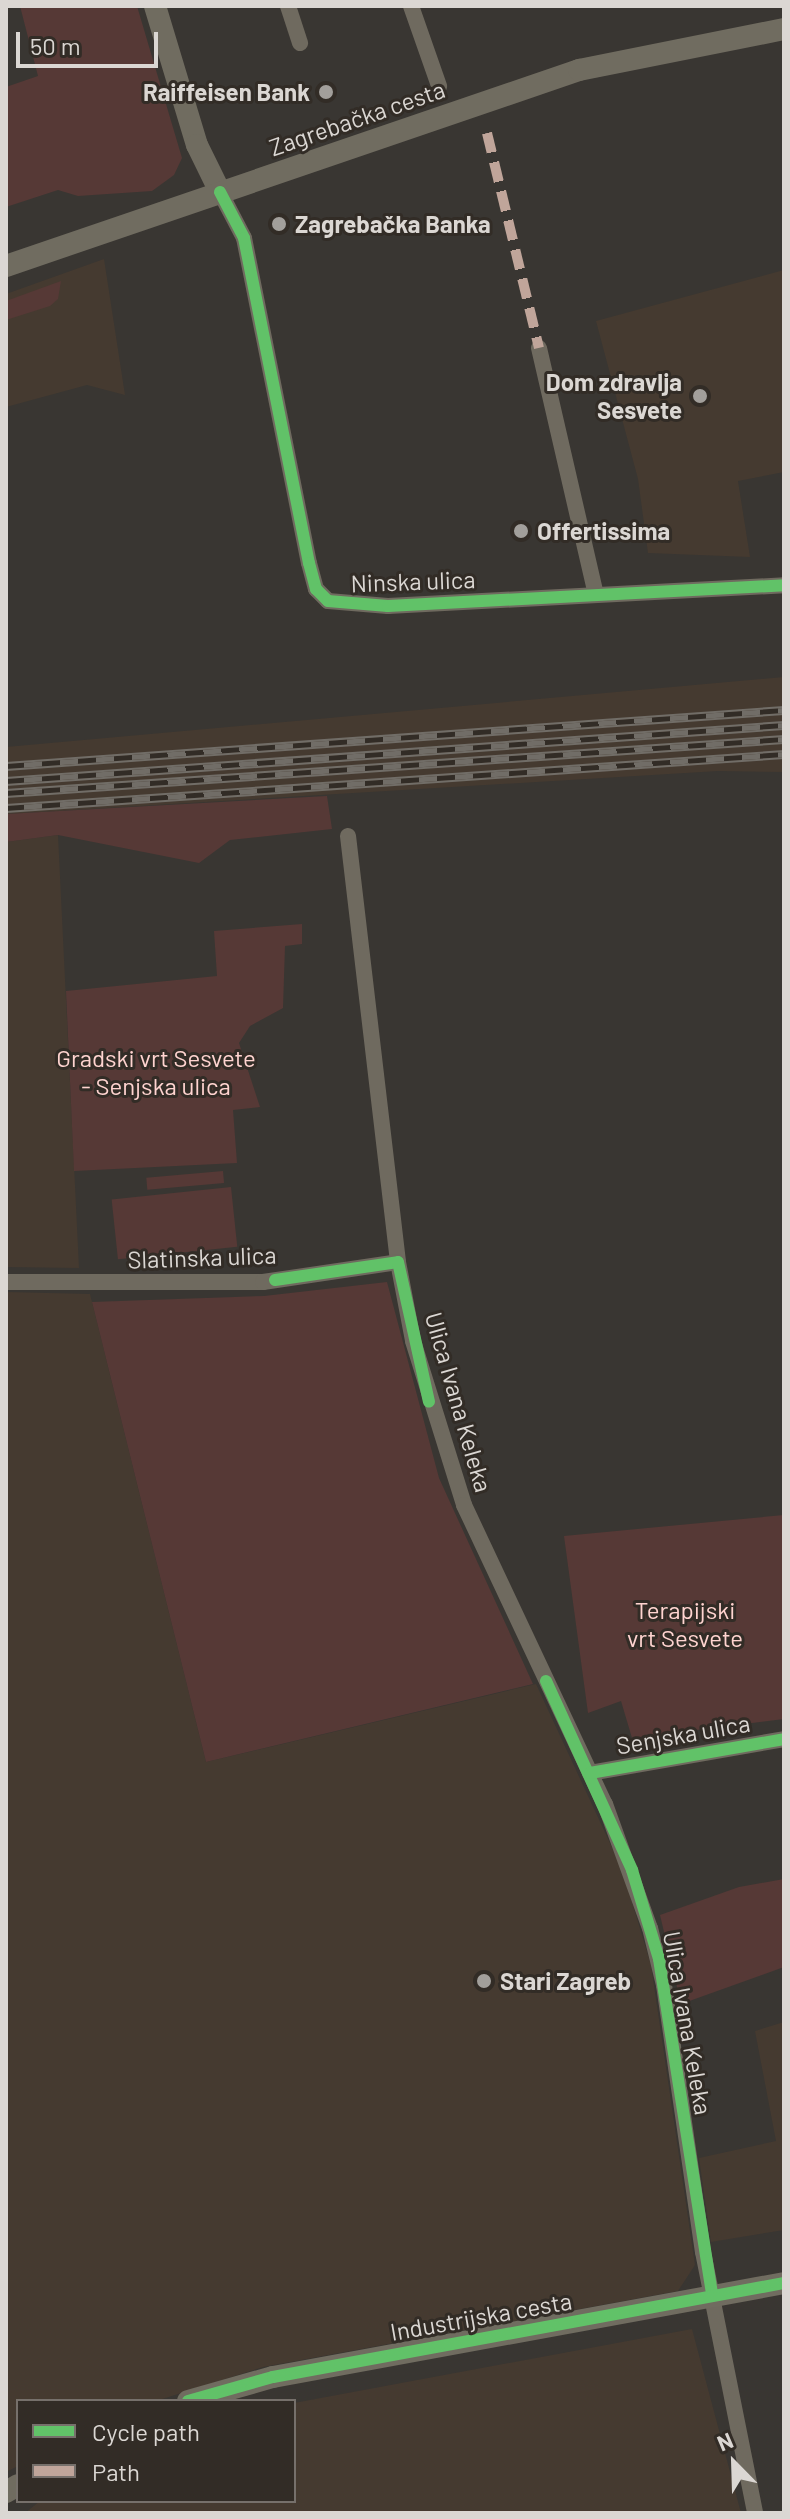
<!DOCTYPE html>
<meta charset="utf-8">
<style>
body{margin:0}
#map{position:relative;width:790px;height:2519px;overflow:hidden;background:#393632;font-family:Barlow,sans-serif}
div>[style]{position:absolute}
[style*='--x']{left:calc(var(--x)*1px);top:calc(var(--y)*1px);width:calc(var(--w)*1px);rotate:calc(var(--a)*1deg)}
.built>*{inset:0;background:#453a30}
.green>*{inset:0;background:#563936;transform-origin:0 0}
.street>*{height:16px;margin:-8px;padding:0 8px;transform-origin:8px;border-radius:8px;background:#6f6a5f}
.secondary>*{height:22px;margin:-11px;padding:0 11px;transform-origin:11px;border-radius:11px;background:#706c60}
.rail>*{height:9px;margin-top:-4.5px;transform-origin:0;background:repeating-linear-gradient(90deg,#322c26 0 18px,#716d67 0 36px);box-sizing:border-box;border-block:2px solid #716d67}
.quiet>*{height:10px;margin-top:-5px;transform-origin:0;background:repeating-linear-gradient(90deg,#c0a59a 0 20px,transparent 0 30px)}
.cycleway>*{height:12px;margin:-6px;padding:0 6px;transform-origin:6px;border-radius:6px;background:#61c268}
.dots>*{width:22px;height:22px;translate:-50% -50%;box-sizing:border-box;border:4px solid #322c26;border-radius:50%}
span{translate:-50% -50%;white-space:nowrap;text-align:center;line-height:1.15;-webkit-text-stroke:6px #322c26;paint-order:stroke}
.poi-label{font-size:24px;color:#dbd7d3;font-weight:700}
.right{translate:-100% -50%;text-align:right}
.left{translate:0 -50%;text-align:left}
.street-label{font-size:24px;color:#dbd7d3}
.park-label{font-size:24px;color:#ffd4d0}
.frame{position:absolute;inset:0;border:8px solid #dbd7d3;pointer-events:none}
.legend{position:absolute;left:16px;top:2399px;width:280px;height:104px;box-sizing:border-box;background:#322c26;border:2px solid #76706b;margin:0;padding:10px 14px;list-style:none;font-size:24px;color:#dbd7d3}
.legend li{display:flex;align-items:center;gap:16px;height:40px}
.legend b{width:40px;border:2px solid #76706b}
.north{position:absolute;left:694px;top:2423px;width:80px;height:80px;-webkit-text-stroke:6px #322c26;paint-order:stroke;rotate:337deg;font-size:22px;font-weight:700;line-height:32px;text-align:center;color:#dbd7d3}
.north::after{content:'';display:block;margin:auto;width:28px;height:36px;background:#dbd7d3;clip-path:polygon(50% 0,100% 100%,50% 72%,0 100%)}
.scale{position:absolute;left:16px;top:32px;width:142px;height:36px;box-sizing:border-box;border:4px solid #dbd7d3;border-top:0;padding-left:10px;font-size:24px;line-height:28px;white-space:nowrap;color:#dbd7d3;-webkit-text-stroke:6px #322c26;paint-order:stroke}
</style>
<div id="map">
<div class="built">
<i style="clip-path:polygon(104px 259px,125px 395px,87px 385px,6px 407px,6px 294px)"></i>
<i style="clip-path:polygon(784px 270px,784px 472px,738px 481px,750px 557px,648px 553px,638px 479px,596px 321px)"></i>
<i style="clip-path:polygon(784px 677px,784px 772px,718px 771px,6px 814px,6px 747px)"></i>
<i style="clip-path:polygon(58px 835px,79px 1268px,6px 1267px,6px 842px)"></i>
<i style="clip-path:polygon(6px 1292px,90px 1294px,206px 1762px,536px 1684px,622px 1869px,651px 1965px,695px 2265px,678px 2291px,263px 2367px,156px 2401px,18px 2401px,18px 2466px,6px 2472px)"></i>
<i style="clip-path:polygon(784px 2022px,784px 2230px,711px 2242px,699px 2158px,776px 2141px,755px 2031px)"></i>
<i style="clip-path:polygon(692px 2329px,741px 2513px,25px 2513px,40px 2501px,294px 2501px,294px 2403px)"></i>
</div>
<div class="green">
<i style="clip-path:polygon(20px 6px,137px 6px,182px 158px,174px 175px,152px 191px,78px 196px,58px 190px,6px 207px,6px 87px,38px 76px)"></i>
<i style="clip-path:polygon(61px 281px,58px 299px,50px 306px,6px 320px,6px 301px)"></i>
<i style="clip-path:polygon(327px 796px,332px 829px,230px 840px,199px 863px,58px 835px,6px 842px,6px 814px)"></i>
<i style="clip-path:polygon(302px 924px,302px 944px,285px 946px,283px 1008px,250px 1026px,239px 1043px,260px 1107px,233px 1110px,237px 1163px,74px 1171px,66px 991px,217px 976px,214px 931px)"></i>
<i style="left:223px;top:1171px;width:12px;height:77px;rotate:85deg"></i>
<i style="left:231px;top:1187px;width:60px;height:120px;rotate:84deg"></i>
<i style="clip-path:polygon(387px 1282px,439px 1478px,533px 1684px,206px 1762px,92px 1302px,264px 1296px)"></i>
<i style="clip-path:polygon(784px 1515px,784px 1719px,632px 1738px,621px 1701px,588px 1713px,564px 1536px)"></i>
<i style="clip-path:polygon(784px 1879px,784px 1967px,681px 2004px,660px 1915px,739px 1887px)"></i>
</div>
<div class="street">
<i style="--x:288;--y:6;--w:39;--a:72"></i>
<i style="--x:411;--y:6;--w:85;--a:70.7"></i>
<i style="--x:220;--y:192;--w:52;--a:62.4"></i>
<i style="--x:244;--y:238;--w:331;--a:78.7"></i>
<i style="--x:309;--y:563;--w:27;--a:75"></i>
<i style="--x:316;--y:589;--w:17;--a:45"></i>
<i style="--x:328;--y:601;--w:60;--a:4.8"></i>
<i style="--x:388;--y:606;--w:397;--a:-3"></i>
<i style="--x:539;--y:348;--w:253;--a:77"></i>
<i style="--x:348;--y:836;--w:429;--a:83.3"></i>
<i style="--x:398;--y:1262;--w:80;--a:79.2"></i>
<i style="--x:413;--y:1341;--w:172;--a:72.7"></i>
<i style="--x:464;--y:1505;--w:331;--a:64.8"></i>
<i style="--x:605;--y:1804;--w:132;--a:70.1"></i>
<i style="--x:650;--y:1928;--w:59;--a:76.2"></i>
<i style="--x:664;--y:1985;--w:270;--a:81.7"></i>
<i style="--x:703;--y:2252;--w:266;--a:78.7"></i>
<i style="--x:6;--y:1282;--w:257;--a:0"></i>
<i style="--x:263;--y:1282;--w:136;--a:-8.4"></i>
<i style="--x:590;--y:1773;--w:197;--a:-9.9"></i>
</div>
<div class="secondary">
<i style="--x:155;--y:6;--w:145;--a:73.2"></i>
<i style="--x:197;--y:145;--w:52;--a:63.9"></i>
<i style="--x:6;--y:266;--w:606;--a:-18.88"></i>
<i style="--x:579;--y:70;--w:209;--a:-11.3"></i>
<i style="--x:188;--y:2401;--w:88;--a:-15.8"></i>
<i style="--x:273;--y:2377;--w:520;--a:-10.42"></i>
<i style="--x:6;--y:2492;--w:14;--a:-30"></i>
</div>
<div class="rail">
<i style="--x:6;--y:766;--w:780;--a:-4.12"></i>
<i style="--x:6;--y:781;--w:780;--a:-4.12"></i>
<i style="--x:6;--y:793;--w:780;--a:-3.97"></i>
<i style="--x:6;--y:808;--w:780;--a:-3.97"></i>
</div>
<div class="quiet">
<i style="--x:487;--y:133;--w:221;--a:76.4"></i>
</div>
<div class="cycleway">
<i style="--x:220;--y:192;--w:52;--a:62.4"></i>
<i style="--x:244;--y:238;--w:331;--a:78.7"></i>
<i style="--x:309;--y:563;--w:27;--a:75"></i>
<i style="--x:316;--y:589;--w:17;--a:45"></i>
<i style="--x:328;--y:601;--w:60;--a:4.8"></i>
<i style="--x:388;--y:606;--w:397;--a:-3"></i>
<i style="--x:275;--y:1280;--w:124;--a:-8.3"></i>
<i style="--x:398;--y:1262;--w:143;--a:77.5"></i>
<i style="--x:546;--y:1681;--w:208;--a:65.5"></i>
<i style="--x:632;--y:1870;--w:93;--a:73.1"></i>
<i style="--x:659;--y:1959;--w:340;--a:81"></i>
<i style="--x:590;--y:1773;--w:197;--a:-9.9"></i>
<i style="--x:188;--y:2401;--w:88;--a:-15.8"></i>
<i style="--x:273;--y:2377;--w:520;--a:-10.42"></i>
</div>
<div class="dots">
<i style="left:326px;top:92px;background:#a29f9b"></i>
<i style="left:279px;top:224px;background:#a29f9b"></i>
<i style="left:700px;top:396px;background:#a29f9b"></i>
<i style="left:521px;top:531px;background:#a29f9b"></i>
<i style="left:484px;top:1981px;background:#a29f9b"></i>
</div>
<div class="poi-label">
<span class="right" style="left:310px;top:92px">Raiffeisen Bank</span>
<span class="left" style="left:295px;top:224px">Zagrebačka Banka</span>
<span class="right" style="left:682px;top:396px">Dom zdravlja<br>Sesvete</span>
<span class="left" style="left:537px;top:531px">Offertissima</span>
<span class="left" style="left:500px;top:1981px">Stari Zagreb</span>
</div>
<div class="street-label">
<span style="left:357px;top:118px;rotate:-19deg">Zagrebačka cesta</span>
<span style="left:413px;top:581px;rotate:-2deg">Ninska ulica</span>
<span style="left:202px;top:1257px;rotate:-2deg">Slatinska ulica</span>
<span style="left:459px;top:1402px;rotate:74deg">Ulica Ivana Keleka</span>
<span style="left:683px;top:1734px;rotate:-10deg">Senjska ulica</span>
<span style="left:688px;top:2023px;rotate:80deg">Ulica Ivana Keleka</span>
<span style="left:481px;top:2316px;rotate:-10deg">Industrijska cesta</span>
</div>
<div class="park-label">
<span style="left:156px;top:1072px">Gradski vrt Sesvete<br>- Senjska ulica</span>
<span style="left:685px;top:1624px">Terapijski<br>vrt Sesvete</span>
</div>
<div class="frame"></div>
<ul class="legend">
<li><b style="height:10px;background:#61c268"></b>Cycle path</li>
<li><b style="height:10px;background:#c0a59a"></b>Path</li>
</ul>
<div class="north">N</div>
<div class="scale">50 m</div>
</div>
